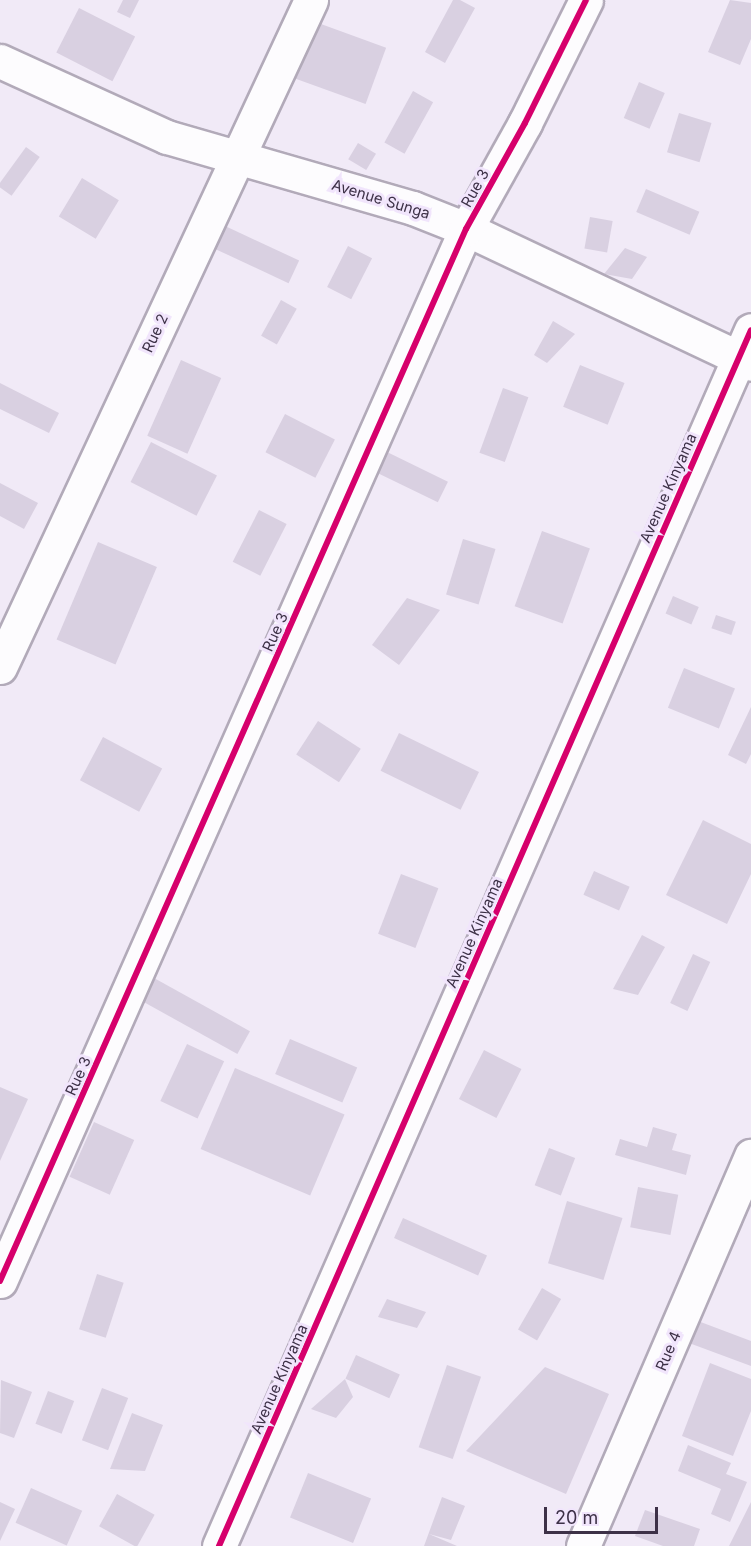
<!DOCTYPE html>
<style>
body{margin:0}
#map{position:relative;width:751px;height:1546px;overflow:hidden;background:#f1eaf7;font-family:Inter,sans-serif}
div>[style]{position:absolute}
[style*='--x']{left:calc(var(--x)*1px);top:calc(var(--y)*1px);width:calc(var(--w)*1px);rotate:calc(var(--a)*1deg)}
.building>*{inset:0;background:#d9d0e1;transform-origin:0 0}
.roads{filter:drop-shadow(2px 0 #b2aab9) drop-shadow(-2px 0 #b2aab9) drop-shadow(0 2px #b2aab9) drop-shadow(0 -2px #b2aab9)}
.minor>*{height:33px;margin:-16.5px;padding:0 16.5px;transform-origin:16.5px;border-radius:16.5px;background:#fdfcfe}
.cycleway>*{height:6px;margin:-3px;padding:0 3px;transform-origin:3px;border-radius:3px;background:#d6006c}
span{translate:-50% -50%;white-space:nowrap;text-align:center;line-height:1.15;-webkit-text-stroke:6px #f1e5fc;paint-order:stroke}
.street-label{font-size:15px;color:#3d3147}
.scale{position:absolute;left:544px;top:1507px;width:114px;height:27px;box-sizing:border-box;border:3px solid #3d3147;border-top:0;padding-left:8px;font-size:18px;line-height:21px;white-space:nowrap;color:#3d3147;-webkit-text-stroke:4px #f1e5fc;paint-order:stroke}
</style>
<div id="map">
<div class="building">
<i style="clip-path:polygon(123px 0,139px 0,130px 18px,117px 12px)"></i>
<i style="clip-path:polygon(453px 0,460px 0,475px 8px,445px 63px,425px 52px)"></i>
<i style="clip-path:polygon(730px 0,751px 3px,751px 39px,740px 65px,708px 52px)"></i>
<i style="left:79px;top:8px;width:63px;height:50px;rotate:27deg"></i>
<i style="left:310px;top:20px;width:81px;height:60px;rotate:20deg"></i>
<i style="left:639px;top:82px;width:28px;height:39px;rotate:23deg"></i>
<i style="left:413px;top:91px;width:23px;height:59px;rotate:29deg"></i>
<i style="left:679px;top:113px;width:34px;height:41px;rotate:17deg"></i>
<i style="left:358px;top:143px;width:21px;height:19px;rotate:31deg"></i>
<i style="left:26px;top:147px;width:17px;height:48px;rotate:36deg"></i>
<i style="left:82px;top:178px;width:43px;height:45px;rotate:31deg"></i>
<i style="left:646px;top:189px;width:58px;height:25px;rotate:23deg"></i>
<i style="left:590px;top:217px;width:23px;height:32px;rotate:10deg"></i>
<i style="left:223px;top:225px;width:84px;height:25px;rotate:25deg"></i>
<i style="left:348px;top:246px;width:27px;height:46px;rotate:27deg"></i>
<i style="clip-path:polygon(625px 248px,647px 257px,632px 279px,604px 274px)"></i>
<i style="left:281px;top:300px;width:18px;height:41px;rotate:29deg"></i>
<i style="clip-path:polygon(553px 321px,575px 334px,547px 363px,534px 355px)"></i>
<i style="left:181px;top:360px;width:44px;height:83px;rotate:24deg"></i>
<i style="left:580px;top:365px;width:48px;height:45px;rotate:22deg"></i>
<i style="clip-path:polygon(0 383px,59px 413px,49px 433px,0 409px)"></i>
<i style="left:503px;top:388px;width:27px;height:69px;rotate:20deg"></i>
<i style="left:285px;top:414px;width:56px;height:43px;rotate:27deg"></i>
<i style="left:151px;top:442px;width:74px;height:45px;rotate:27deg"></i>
<i style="left:385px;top:451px;width:70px;height:23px;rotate:26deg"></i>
<i style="clip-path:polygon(0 483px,38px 503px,24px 529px,0 516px)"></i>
<i style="left:259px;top:510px;width:31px;height:58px;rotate:27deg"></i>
<i style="left:542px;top:531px;width:51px;height:80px;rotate:20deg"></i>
<i style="left:463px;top:539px;width:34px;height:58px;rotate:17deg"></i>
<i style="left:98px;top:542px;width:64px;height:106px;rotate:23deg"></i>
<i style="left:673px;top:596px;width:28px;height:19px;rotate:23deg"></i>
<i style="clip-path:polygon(407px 598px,440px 610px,399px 665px,372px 645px)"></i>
<i style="left:716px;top:615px;width:21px;height:14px;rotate:19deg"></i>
<i style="left:684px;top:668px;width:55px;height:43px;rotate:22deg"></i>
<i style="clip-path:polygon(751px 707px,751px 754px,746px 764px,728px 755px)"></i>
<i style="left:318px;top:721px;width:51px;height:40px;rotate:33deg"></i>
<i style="left:399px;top:733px;width:89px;height:42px;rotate:26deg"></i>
<i style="left:103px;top:737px;width:67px;height:49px;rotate:28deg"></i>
<i style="clip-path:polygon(703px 820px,751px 844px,751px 874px,727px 924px,666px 895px)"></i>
<i style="left:594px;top:871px;width:39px;height:26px;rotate:24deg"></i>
<i style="left:401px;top:874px;width:40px;height:64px;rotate:21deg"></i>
<i style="clip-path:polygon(642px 935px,665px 947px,638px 995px,613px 989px)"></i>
<i style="left:693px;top:954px;width:19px;height:54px;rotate:25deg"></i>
<i style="left:145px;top:973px;width:120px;height:26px;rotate:29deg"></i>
<i style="left:290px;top:1039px;width:73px;height:38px;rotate:23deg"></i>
<i style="left:187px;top:1044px;width:41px;height:63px;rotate:25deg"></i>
<i style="left:484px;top:1050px;width:42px;height:55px;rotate:27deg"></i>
<i style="left:235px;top:1068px;width:119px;height:88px;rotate:23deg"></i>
<i style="clip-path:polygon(0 1087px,28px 1099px,0 1161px)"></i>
<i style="left:94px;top:1122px;width:44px;height:60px;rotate:24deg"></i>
<i style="clip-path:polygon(653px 1127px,677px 1134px,672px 1150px,691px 1155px,686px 1175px,615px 1155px,620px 1139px,647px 1147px)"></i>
<i style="left:549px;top:1148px;width:28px;height:40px;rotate:21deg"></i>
<i style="left:638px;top:1187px;width:41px;height:41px;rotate:11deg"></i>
<i style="left:567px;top:1201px;width:58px;height:65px;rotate:17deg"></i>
<i style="left:403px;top:1218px;width:92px;height:22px;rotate:24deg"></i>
<i style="left:97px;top:1274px;width:28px;height:58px;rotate:18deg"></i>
<i style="left:542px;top:1288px;width:22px;height:48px;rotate:30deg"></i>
<i style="clip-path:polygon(387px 1299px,426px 1312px,417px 1328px,378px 1317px)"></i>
<i style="clip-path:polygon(698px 1321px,751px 1341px,751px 1366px,689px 1343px)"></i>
<i style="left:356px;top:1355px;width:48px;height:26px;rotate:24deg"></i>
<i style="clip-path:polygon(710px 1363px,751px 1379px,751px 1411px,733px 1456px,682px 1436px)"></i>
<i style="left:447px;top:1365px;width:36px;height:87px;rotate:19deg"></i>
<i style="clip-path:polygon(545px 1367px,609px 1394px,566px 1494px,466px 1451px)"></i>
<i style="clip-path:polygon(345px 1379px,353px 1397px,336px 1418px,311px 1409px)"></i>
<i style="clip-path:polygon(1px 1380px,32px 1392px,14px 1438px,0 1433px)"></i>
<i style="left:102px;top:1388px;width:28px;height:56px;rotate:21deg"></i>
<i style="left:48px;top:1391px;width:28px;height:35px;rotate:21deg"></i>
<i style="clip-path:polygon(132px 1413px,163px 1425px,145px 1471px,110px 1469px)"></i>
<i style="clip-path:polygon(688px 1445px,731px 1463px,726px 1474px,747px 1482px,730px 1522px,711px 1514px,721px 1489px,678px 1471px)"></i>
<i style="left:308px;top:1473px;width:68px;height:48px;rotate:22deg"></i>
<i style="left:31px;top:1488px;width:56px;height:38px;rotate:24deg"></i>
<i style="left:117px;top:1494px;width:43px;height:37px;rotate:29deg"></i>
<i style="clip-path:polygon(442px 1497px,465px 1506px,451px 1540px,429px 1534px,457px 1546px,424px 1546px)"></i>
<i style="clip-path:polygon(0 1502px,15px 1509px,0 1541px)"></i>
<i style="clip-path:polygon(751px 1502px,751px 1546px,729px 1546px)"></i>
<i style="clip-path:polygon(645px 1510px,700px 1529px,694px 1546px,663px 1546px,635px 1536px)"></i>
</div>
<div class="roads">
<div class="minor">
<i style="--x:0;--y:61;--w:183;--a:24.5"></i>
<i style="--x:167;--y:137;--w:256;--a:16.1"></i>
<i style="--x:413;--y:208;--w:57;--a:21.6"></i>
<i style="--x:466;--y:229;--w:315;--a:25.3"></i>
<i style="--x:0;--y:667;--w:736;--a:-65"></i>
<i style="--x:0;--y:1281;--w:1151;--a:-66.11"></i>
<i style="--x:466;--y:229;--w:121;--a:-60.9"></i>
<i style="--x:525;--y:123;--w:137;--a:-63.6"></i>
<i style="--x:219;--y:1546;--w:1327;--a:-66.37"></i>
<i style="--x:583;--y:1546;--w:425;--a:-66.7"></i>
</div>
</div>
<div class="cycleway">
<i style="--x:0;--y:1281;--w:1151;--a:-66.11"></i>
<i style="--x:466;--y:229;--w:121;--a:-60.9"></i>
<i style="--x:525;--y:123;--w:137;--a:-63.6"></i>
<i style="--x:219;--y:1546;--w:1327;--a:-66.37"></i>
</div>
<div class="street-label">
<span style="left:475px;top:188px;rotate:-61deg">Rue 3</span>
<span style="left:381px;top:199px;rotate:17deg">Avenue Sunga</span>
<span style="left:155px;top:333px;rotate:-65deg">Rue 2</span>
<span style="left:668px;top:488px;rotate:-66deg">Avenue Kinyama</span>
<span style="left:275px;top:632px;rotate:-66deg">Rue 3</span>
<span style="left:474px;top:933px;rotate:-66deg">Avenue Kinyama</span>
<span style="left:78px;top:1076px;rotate:-66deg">Rue 3</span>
<span style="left:668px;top:1351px;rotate:-67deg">Rue 4</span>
<span style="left:279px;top:1379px;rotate:-66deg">Avenue Kinyama</span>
</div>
<div class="scale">20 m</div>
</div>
